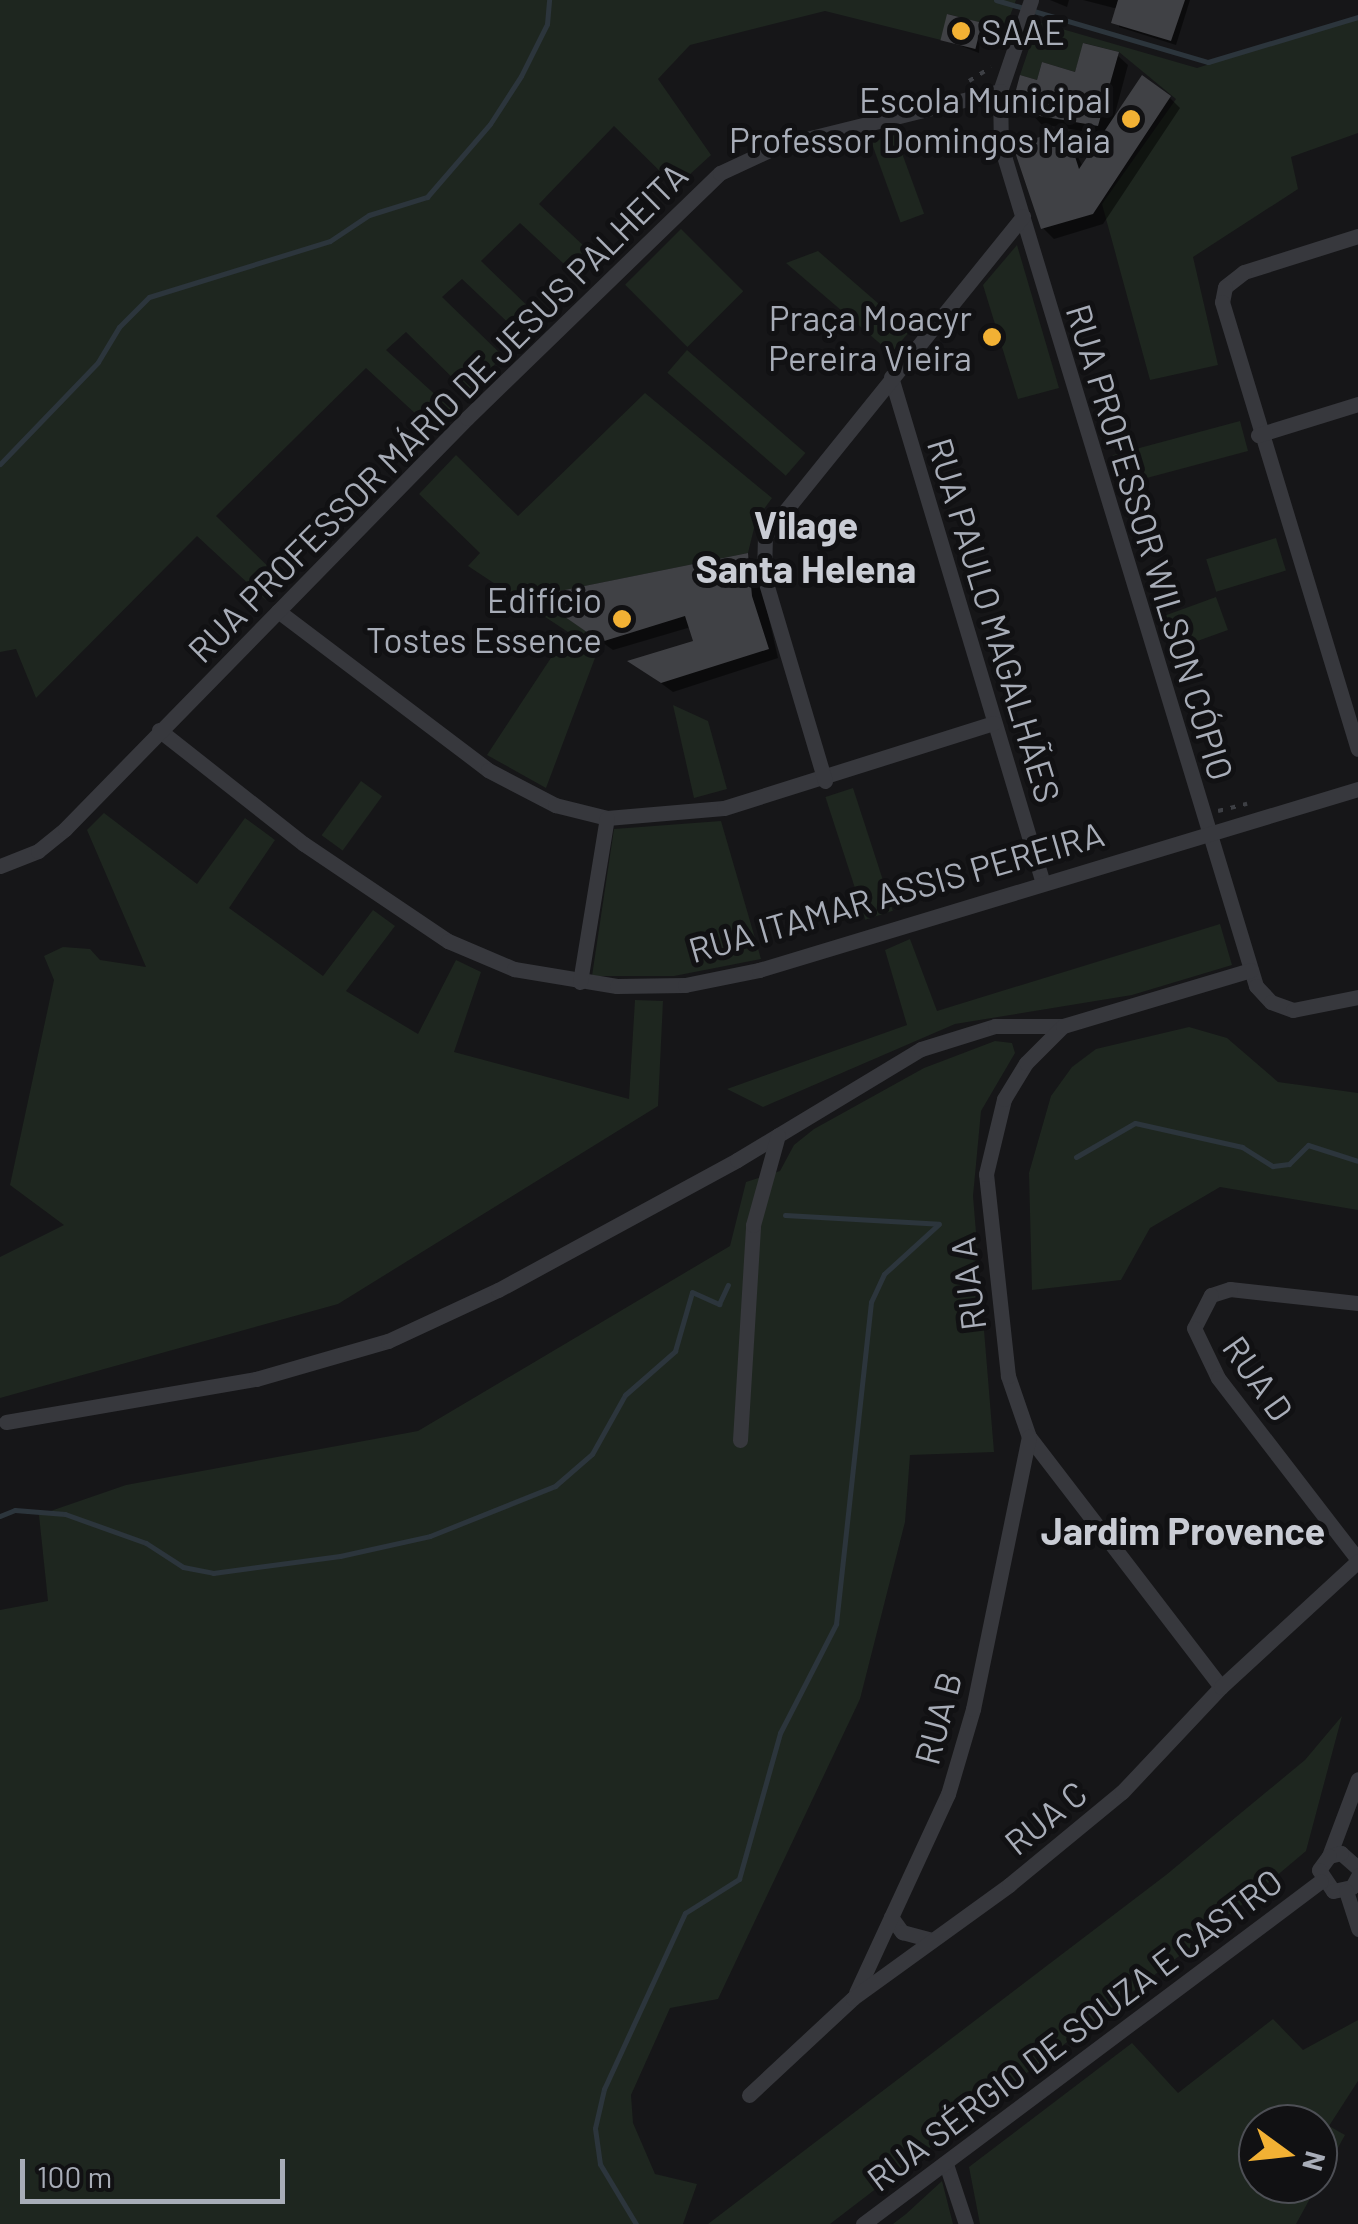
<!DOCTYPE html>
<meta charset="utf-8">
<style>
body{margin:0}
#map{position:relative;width:1358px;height:2224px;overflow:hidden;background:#161618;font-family:Barlow,sans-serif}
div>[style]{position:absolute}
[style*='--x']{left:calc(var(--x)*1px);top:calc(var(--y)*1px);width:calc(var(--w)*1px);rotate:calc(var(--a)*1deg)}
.green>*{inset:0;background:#1e261f;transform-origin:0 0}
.shadow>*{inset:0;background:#0007}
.stream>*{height:5px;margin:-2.5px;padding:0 2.5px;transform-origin:2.5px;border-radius:2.5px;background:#2c353c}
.building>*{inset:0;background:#404145;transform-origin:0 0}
.path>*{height:4px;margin-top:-2px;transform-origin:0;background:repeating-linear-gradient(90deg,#3d3f44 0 5px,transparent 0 13px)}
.street>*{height:15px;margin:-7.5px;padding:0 7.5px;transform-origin:7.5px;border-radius:7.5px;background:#37383d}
.dots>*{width:28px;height:28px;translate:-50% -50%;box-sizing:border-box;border:5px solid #111113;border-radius:50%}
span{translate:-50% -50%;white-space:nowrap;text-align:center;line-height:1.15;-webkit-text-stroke:10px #111113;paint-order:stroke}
.poi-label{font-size:35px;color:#a8adb8}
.left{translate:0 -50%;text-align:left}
.right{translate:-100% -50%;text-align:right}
.street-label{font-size:35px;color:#a8adb8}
.neighbourhood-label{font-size:38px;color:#c9ccd4;font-weight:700}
.north{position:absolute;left:1238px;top:2104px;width:100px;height:100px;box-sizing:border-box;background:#111113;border:2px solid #4d4f55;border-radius:50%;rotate:105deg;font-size:28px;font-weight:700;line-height:40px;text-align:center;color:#a8adb8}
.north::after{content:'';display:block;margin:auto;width:35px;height:45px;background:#f2b134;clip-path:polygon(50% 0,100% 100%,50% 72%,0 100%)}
.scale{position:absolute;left:20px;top:2159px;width:265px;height:45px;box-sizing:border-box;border:5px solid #a8adb8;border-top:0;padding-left:12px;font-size:30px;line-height:35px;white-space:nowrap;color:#a8adb8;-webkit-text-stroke:8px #111113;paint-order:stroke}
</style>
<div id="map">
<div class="green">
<i style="clip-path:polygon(0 0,1016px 0,999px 45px,978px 40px,982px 23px,948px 14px,941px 40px,825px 11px,690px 45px,658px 79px,711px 155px,676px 187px,614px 126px,539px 204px,599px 260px,579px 278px,520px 223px,481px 261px,540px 318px,522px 336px,462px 279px,442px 297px,503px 356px,467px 392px,406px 332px,386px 350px,451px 409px,431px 428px,366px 368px,216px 516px,283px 581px,266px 600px,197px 536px,36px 698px,16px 649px,0 652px)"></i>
<i style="clip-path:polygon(1358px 17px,1358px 133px,1291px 157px,1298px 189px,1193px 257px,1218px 365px,1150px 380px,1102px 204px,1176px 99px,1119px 52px,1084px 43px,1075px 72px,1042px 62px,1037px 80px,1020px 75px,1038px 22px,1197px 68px)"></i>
<i style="left:895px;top:134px;width:85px;height:25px;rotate:70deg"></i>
<i style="left:681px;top:229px;width:88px;height:79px;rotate:45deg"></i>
<i style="clip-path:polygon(1017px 245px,1059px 388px,1018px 399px,983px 285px)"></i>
<i style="clip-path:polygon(818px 251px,910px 331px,891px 353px,786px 263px)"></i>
<i style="left:687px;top:350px;width:157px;height:30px;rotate:41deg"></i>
<i style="clip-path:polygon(645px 393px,772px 498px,756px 520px,748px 553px,536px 596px,601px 642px,546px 788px,487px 755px,568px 632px,468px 566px,480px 553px,419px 494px,456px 455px,518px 516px)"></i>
<i style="left:1240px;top:421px;width:31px;height:132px;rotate:75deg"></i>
<i style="left:1276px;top:538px;width:34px;height:73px;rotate:73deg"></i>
<i style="left:1216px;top:597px;width:35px;height:62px;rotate:70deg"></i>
<i style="clip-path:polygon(673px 705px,708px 721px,727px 789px,694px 798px)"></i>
<i style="left:361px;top:781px;width:26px;height:67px;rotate:36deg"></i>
<i style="left:853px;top:788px;width:129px;height:29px;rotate:72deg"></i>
<i style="clip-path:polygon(104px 813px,197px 884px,245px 818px,275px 840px,229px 908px,323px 976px,373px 910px,395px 926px,346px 991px,418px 1034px,456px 960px,481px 972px,454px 1052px,629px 1099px,635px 1000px,663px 1001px,658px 1106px,338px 1304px,0 1398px,0 1257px,64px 1225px,10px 1185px,54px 980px,44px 956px,63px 947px,90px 949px,100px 960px,146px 967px,87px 830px)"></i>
<i style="clip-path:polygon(721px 821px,761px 959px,674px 976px,592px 976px,614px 829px)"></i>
<i style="clip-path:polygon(1220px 924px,1232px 965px,1132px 995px,955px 1024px,763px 1107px,727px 1089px,907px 1025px,885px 950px,910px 939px,937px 1011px)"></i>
<i style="clip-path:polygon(1189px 1027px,1227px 1038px,1278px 1082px,1358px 1093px,1358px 1210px,1220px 1187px,1150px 1228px,1121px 1280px,1032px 1290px,1029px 1173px,1051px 1096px,1072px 1067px,1096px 1049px)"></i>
<i style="clip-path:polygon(995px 1041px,1012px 1043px,1015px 1053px,981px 1111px,973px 1196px,994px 1452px,910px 1455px,905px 1522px,860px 1699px,718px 1999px,670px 2008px,631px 2095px,633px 2123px,655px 2174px,697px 2184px,683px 2224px,0 2224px,0 1610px,48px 1601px,39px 1515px,126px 1485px,418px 1431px,730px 1246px,746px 1182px,780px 1171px,794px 1145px,814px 1129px,924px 1068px)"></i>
<i style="clip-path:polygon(1342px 1716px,1306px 1851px,1200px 1940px,830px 2224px,708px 2224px,1166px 1875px,1305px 1760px)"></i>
<i style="clip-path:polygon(evenodd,1273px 2019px,1303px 2050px,1358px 2020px,1358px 2081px,1329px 2126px,1345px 2135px,1296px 2224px,980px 2224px,969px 2167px,1132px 2043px,1178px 2093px,1273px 2019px,1258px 2124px,1318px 2124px,1318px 2184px,1258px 2184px,1258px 2124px)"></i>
<i style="clip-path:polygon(942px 2181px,953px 2224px,893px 2224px,906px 2214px)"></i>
</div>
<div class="shadow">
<i style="clip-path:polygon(1050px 0,1069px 0,1067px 7px)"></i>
<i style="clip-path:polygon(1083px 0,1190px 0,1176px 45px,1119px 27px,1118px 9px)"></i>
<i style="clip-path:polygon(981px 25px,979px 53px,944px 39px)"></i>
<i style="clip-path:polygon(1117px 55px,1128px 65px,1113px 121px,1170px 98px,1180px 108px,1103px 224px,1054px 239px,1043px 228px,1065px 131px,1083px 167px,1105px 135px,1041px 124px,1031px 113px,1034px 101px,1019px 89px,1077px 75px)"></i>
<i style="clip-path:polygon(748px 556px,757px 566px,778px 658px,673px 692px,632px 662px,696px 642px,691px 627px,613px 650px,540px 598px)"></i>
</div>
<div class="stream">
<i style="--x:996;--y:0;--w:221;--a:16.3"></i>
<i style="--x:1208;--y:62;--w:157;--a:-16.7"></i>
<i style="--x:0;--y:464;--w:141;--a:-46.1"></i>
<i style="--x:98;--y:362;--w:41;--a:-59"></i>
<i style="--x:119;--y:327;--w:42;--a:-45"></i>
<i style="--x:149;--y:297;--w:189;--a:-17.2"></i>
<i style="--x:330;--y:241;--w:47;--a:-33.7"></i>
<i style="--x:369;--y:215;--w:61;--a:-17.2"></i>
<i style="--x:427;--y:197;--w:96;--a:-49.2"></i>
<i style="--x:490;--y:124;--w:57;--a:-57.1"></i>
<i style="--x:521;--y:76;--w:58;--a:-63.4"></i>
<i style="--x:547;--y:24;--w:24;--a:-85"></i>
<i style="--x:1076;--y:1157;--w:68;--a:-30"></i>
<i style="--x:1135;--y:1123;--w:110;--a:12.6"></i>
<i style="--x:1242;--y:1147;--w:36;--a:32"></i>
<i style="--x:1273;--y:1166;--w:16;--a:-7"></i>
<i style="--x:1289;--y:1164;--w:27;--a:-45"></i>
<i style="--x:1308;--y:1145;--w:52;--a:17.7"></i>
<i style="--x:785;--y:1215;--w:154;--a:3.3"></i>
<i style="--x:0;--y:1516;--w:16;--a:-22"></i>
<i style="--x:15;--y:1510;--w:50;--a:4.6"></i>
<i style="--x:65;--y:1514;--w:86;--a:19.7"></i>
<i style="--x:146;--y:1543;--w:44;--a:33"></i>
<i style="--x:183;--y:1567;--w:31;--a:11"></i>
<i style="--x:213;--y:1573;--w:128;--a:-7.6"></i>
<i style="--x:340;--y:1556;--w:92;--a:-12.5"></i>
<i style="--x:430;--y:1536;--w:135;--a:-21.8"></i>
<i style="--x:555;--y:1486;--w:49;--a:-40.9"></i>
<i style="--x:592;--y:1454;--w:68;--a:-60.8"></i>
<i style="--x:625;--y:1395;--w:67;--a:-41.3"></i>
<i style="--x:675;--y:1351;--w:61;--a:-73.9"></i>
<i style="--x:692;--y:1292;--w:30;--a:24"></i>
<i style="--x:719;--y:1304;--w:21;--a:-65"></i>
<i style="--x:636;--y:2224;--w:70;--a:-121"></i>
<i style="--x:600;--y:2164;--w:36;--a:-98"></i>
<i style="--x:595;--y:2128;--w:40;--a:-77"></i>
<i style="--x:604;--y:2089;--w:194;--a:-65.3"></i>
<i style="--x:685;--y:1913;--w:64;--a:-32.2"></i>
<i style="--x:739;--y:1879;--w:152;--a:-74.3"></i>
<i style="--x:780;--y:1733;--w:123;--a:-62.8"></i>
<i style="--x:836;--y:1624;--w:324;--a:-83.8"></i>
<i style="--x:871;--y:1302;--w:31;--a:-65"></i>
<i style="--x:884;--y:1274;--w:74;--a:-42.3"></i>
</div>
<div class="building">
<i style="clip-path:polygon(1118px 0,1185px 0,1171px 41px,1111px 23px)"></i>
<i style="left:947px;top:14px;width:36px;height:27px;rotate:14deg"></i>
<i style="clip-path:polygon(1083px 43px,1119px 52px,1098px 126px,1028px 114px,1034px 94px,1016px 90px,1020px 75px,1037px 80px,1042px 62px,1075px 72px)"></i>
<i style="clip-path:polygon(1142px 75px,1171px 96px,1093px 214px,1041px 229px,1013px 146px,1066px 128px,1079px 169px)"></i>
<i style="clip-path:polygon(748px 553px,752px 596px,769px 649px,661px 683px,627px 661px,693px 641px,685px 616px,601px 642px,535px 596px)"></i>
</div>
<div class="path">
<i style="--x:969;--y:81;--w:26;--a:-32"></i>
<i style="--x:1218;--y:811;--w:30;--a:-14"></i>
</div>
<div class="street">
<i style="--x:1031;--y:0;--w:96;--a:108.8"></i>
<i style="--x:1000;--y:91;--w:55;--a:89"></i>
<i style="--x:1001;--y:146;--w:878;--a:73.11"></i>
<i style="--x:1256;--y:986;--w:22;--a:47"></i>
<i style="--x:1271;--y:1002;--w:23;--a:20"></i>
<i style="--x:1293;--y:1010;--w:66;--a:-11.3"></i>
<i style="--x:1358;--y:236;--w:120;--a:162.5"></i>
<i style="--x:1244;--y:272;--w:24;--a:142"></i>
<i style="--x:1225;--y:287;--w:15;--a:101"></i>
<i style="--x:1222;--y:302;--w:467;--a:73.1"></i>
<i style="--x:891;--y:377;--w:525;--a:73.29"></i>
<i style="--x:1258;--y:435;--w:105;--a:-17.2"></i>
<i style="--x:278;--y:611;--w:263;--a:37.1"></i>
<i style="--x:488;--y:770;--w:76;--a:27.6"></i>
<i style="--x:555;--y:805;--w:54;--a:14"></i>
<i style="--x:607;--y:818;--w:117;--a:-4.9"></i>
<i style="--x:724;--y:808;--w:283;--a:-17.5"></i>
<i style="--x:159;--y:730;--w:184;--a:38.2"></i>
<i style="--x:304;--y:844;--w:174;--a:34"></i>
<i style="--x:448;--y:941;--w:72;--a:23"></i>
<i style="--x:514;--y:969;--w:104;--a:9.4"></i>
<i style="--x:617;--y:986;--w:68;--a:-0.8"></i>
<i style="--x:685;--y:985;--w:76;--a:-11.5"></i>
<i style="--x:759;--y:970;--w:626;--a:-16.81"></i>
<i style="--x:825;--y:781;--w:214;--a:-106.6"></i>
<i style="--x:764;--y:576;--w:40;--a:-88.6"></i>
<i style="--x:765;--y:536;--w:411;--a:-51.1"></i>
<i style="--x:0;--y:866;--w:41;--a:-21.5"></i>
<i style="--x:38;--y:851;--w:35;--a:-39"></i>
<i style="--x:65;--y:829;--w:575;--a:-45.63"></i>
<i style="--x:467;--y:418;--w:352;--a:-44.1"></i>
<i style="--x:720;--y:173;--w:64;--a:-25"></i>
<i style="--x:778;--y:146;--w:229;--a:-13.9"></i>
<i style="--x:580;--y:982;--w:166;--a:-80.7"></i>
<i style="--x:1358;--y:1303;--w:129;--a:-173.8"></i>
<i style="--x:1230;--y:1289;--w:20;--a:162"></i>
<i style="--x:1211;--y:1295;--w:37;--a:117"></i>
<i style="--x:1194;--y:1328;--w:55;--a:64.4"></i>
<i style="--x:1218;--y:1378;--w:230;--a:52.4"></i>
<i style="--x:6;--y:1422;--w:254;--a:-9.8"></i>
<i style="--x:256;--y:1379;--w:137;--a:-16.1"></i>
<i style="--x:388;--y:1341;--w:121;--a:-24.9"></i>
<i style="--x:498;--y:1290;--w:272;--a:-28.5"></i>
<i style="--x:737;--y:1160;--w:215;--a:-31.1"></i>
<i style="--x:921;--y:1049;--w:77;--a:-17.3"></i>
<i style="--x:995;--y:1026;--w:68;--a:0"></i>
<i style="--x:740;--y:1440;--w:215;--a:-86.5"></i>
<i style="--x:753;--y:1225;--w:93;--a:-74.5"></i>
<i style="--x:1221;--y:1687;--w:315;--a:-127.5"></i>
<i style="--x:1029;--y:1437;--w:65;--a:-109"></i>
<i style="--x:1008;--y:1376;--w:203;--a:-96.2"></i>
<i style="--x:986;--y:1174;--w:77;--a:-76.5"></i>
<i style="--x:1004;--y:1099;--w:42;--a:-58.6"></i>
<i style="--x:1026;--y:1063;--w:52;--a:-45"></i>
<i style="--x:1063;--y:1026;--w:196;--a:-16.6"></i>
<i style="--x:1329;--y:1856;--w:82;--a:-69.4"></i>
<i style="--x:1358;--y:1868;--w:23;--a:-139"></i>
<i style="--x:1341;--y:1853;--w:12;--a:166"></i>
<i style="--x:1329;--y:1856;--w:17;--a:126"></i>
<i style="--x:1319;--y:1870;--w:25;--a:56"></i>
<i style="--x:1333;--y:1891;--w:19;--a:-12"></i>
<i style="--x:1352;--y:1887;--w:13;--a:-61"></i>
<i style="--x:1346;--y:1891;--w:40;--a:72"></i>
<i style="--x:891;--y:1917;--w:19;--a:54"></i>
<i style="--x:902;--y:1932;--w:31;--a:15"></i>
<i style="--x:856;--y:1993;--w:219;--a:-65.2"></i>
<i style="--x:948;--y:1794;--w:89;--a:-73.6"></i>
<i style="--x:973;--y:1709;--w:278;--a:-78.4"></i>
<i style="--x:749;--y:2095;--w:142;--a:-43"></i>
<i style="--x:853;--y:1998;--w:193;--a:-35.9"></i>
<i style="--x:1009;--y:1885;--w:146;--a:-39.5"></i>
<i style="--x:1122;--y:1792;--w:144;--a:-46.7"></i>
<i style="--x:1221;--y:1687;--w:186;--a:-42.6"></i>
<i style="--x:946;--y:2164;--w:63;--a:71.6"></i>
<i style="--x:863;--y:2224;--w:572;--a:-36.83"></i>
</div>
<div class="dots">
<i style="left:961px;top:31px;background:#f2b134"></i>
<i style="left:1131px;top:119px;background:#f2b134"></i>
<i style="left:992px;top:337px;background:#f2b134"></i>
<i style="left:622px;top:619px;background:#f2b134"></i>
</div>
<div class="poi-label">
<span class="left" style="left:981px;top:31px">SAAE</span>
<span class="right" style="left:1111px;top:119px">Escola Municipal<br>Professor Domingos Maia</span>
<span class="right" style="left:972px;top:337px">Praça Moacyr<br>Pereira Vieira</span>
<span class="right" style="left:602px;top:619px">Edifício<br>Tostes Essence</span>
</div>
<div class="street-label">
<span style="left:437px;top:412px;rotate:-45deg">RUA PROFESSOR MÁRIO DE JESUS PALHEITA</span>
<span style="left:1151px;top:542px;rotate:73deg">RUA PROFESSOR WILSON CÓPIO</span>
<span style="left:995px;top:620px;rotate:73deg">RUA PAULO MAGALHÃES</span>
<span style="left:896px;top:891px;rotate:-16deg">RUA ITAMAR ASSIS PEREIRA</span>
<span style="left:967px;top:1284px;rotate:-97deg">RUA A</span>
<span style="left:1259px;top:1378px;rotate:55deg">RUA D</span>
<span style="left:937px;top:1718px;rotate:-75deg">RUA B</span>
<span style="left:1045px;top:1817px;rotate:-39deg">RUA C</span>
<span style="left:1074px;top:2029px;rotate:-37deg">RUA SÉRGIO DE SOUZA E CASTRO</span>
</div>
<div class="neighbourhood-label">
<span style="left:806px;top:547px">Vilage<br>Santa Helena</span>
<span style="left:1183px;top:1531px">Jardim Provence</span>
</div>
<div class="north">N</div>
<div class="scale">100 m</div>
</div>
